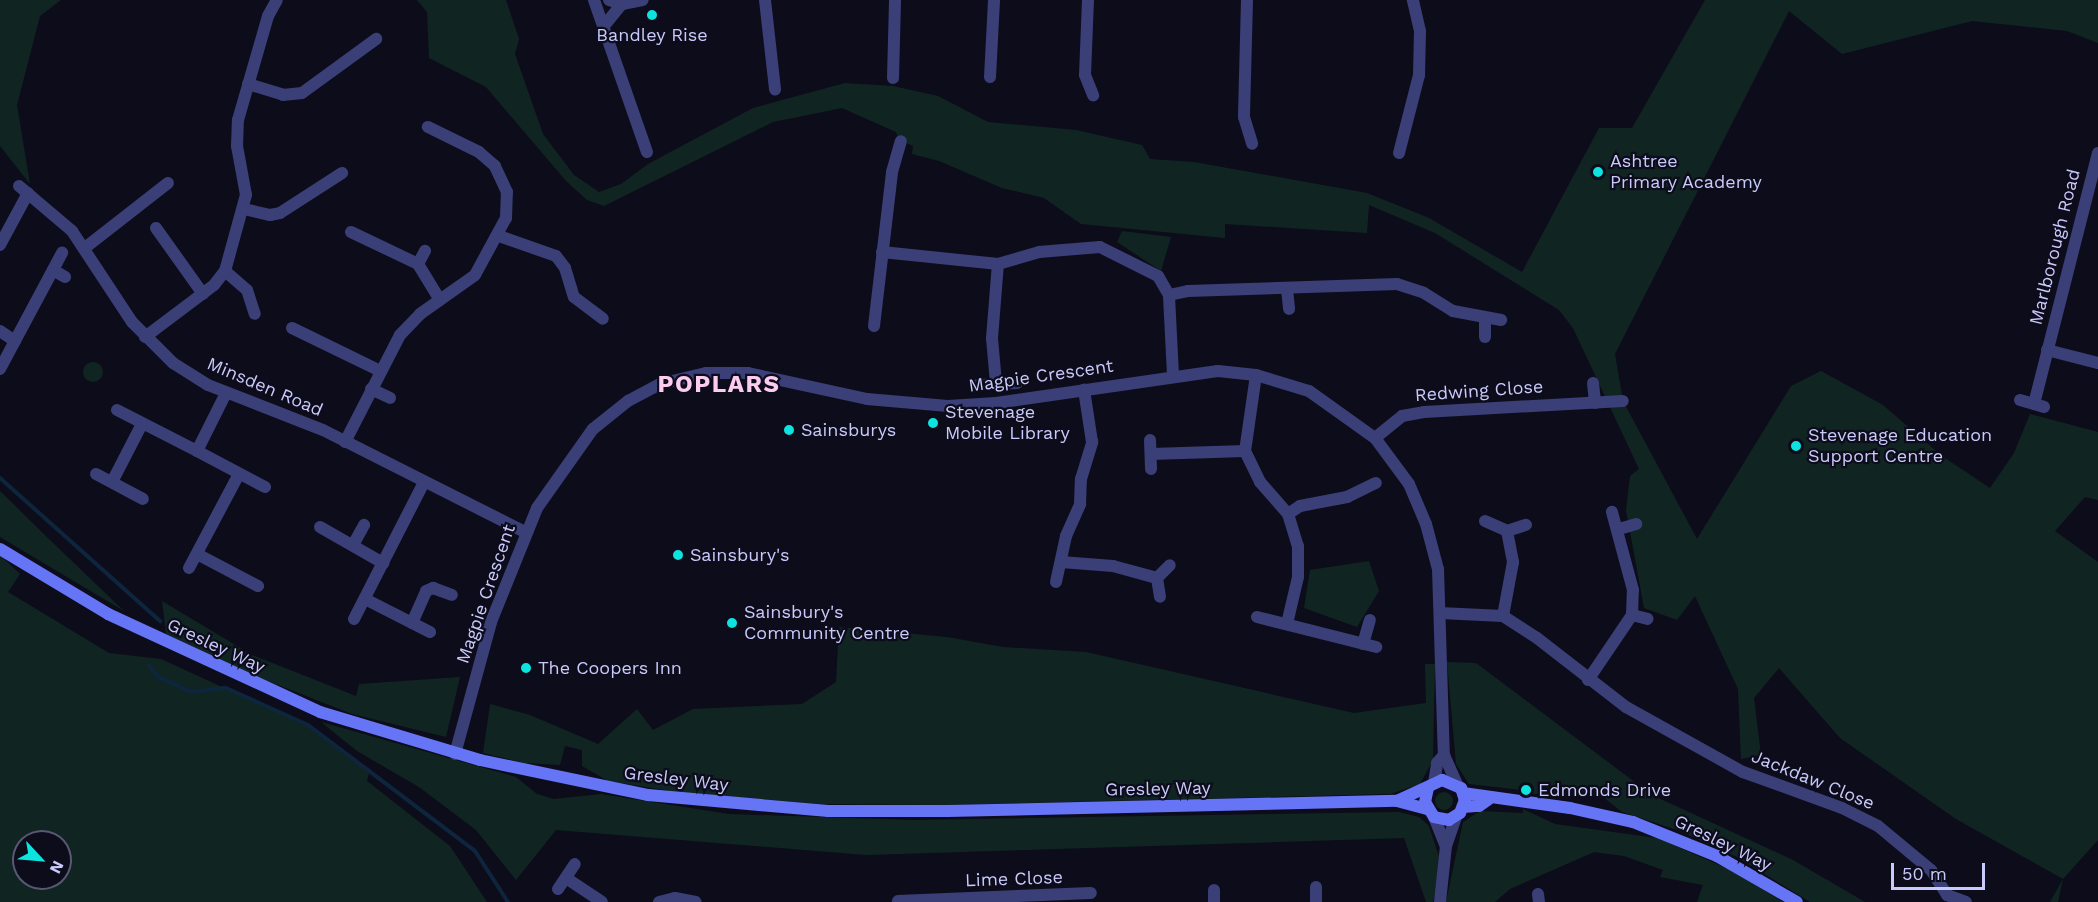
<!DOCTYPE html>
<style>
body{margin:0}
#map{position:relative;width:2098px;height:902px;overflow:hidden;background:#0d0c1b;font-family:"Work Sans",sans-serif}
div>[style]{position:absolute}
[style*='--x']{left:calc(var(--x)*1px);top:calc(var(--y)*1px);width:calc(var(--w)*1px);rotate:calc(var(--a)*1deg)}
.green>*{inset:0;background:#102521}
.round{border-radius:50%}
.stream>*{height:4px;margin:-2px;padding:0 2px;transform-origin:2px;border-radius:2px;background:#0e263d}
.street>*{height:12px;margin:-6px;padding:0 6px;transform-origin:6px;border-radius:6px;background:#3a3f77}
.secondary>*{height:12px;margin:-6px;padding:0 6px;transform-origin:6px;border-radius:6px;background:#6674f6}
.dots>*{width:16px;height:16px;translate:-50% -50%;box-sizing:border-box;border:3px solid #0d0c1b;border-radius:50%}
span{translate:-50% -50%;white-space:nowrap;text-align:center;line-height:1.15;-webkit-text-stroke:4.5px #0d0c1b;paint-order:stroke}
.poi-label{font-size:18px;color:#c9cafc}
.left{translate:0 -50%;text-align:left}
.street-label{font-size:18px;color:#c9cafc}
.district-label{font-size:24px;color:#fccbf0;font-weight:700;letter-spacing:1.5px}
.north{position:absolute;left:12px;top:830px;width:60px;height:60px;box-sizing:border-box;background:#0d0c1b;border:2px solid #585875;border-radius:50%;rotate:116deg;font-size:16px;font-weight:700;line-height:24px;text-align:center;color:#c9cafc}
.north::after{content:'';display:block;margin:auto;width:21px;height:27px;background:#0de4df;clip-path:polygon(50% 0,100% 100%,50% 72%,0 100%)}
.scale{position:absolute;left:1891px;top:863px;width:94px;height:27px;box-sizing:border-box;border:3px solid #c9cafc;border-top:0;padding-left:8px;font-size:18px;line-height:21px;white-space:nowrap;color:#c9cafc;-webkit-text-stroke:4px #0d0c1b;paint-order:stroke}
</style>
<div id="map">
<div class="green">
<i style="clip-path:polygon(0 0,61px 0,40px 16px,17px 105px,30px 184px,0 146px)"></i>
<i style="clip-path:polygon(417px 0,506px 0,519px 39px,515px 54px,543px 134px,574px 175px,599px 192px,621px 184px,648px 164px,753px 108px,845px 83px,893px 86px,938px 96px,988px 122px,1076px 130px,1142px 145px,1150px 159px,1194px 162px,1367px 193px,1429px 218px,1522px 272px,1599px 128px,1632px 128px,1705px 0,2098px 0,2098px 43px,2067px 31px,1972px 21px,1842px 54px,1789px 11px,1615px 354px,1623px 401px,1697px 539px,1791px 386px,1821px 371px,1883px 405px,1942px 456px,1990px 488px,2014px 453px,2030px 414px,2098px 432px,2098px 500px,2085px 497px,2055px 531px,2098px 562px,2098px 840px,2063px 879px,2058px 902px,2050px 902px,2063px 879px,1956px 819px,1840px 738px,1779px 668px,1754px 698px,1761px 755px,1741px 759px,1738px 689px,1695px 596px,1677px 620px,1644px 608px,1626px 510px,1630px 476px,1639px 469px,1573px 328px,1559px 310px,1435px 233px,1369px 205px,1367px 233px,1225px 224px,1225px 238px,1081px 224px,1044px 198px,1002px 188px,939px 161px,912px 154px,913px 146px,899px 140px,896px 132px,842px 108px,773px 122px,604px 206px,587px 200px,566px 181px,486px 87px,429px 58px,427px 12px)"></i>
<i style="clip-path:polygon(1122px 231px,1171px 237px,1161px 271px,1117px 242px)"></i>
<i class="round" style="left:83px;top:362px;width:20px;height:20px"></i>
<i style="clip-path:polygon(0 491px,50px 540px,124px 611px,0 537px)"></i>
<i style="clip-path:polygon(evenodd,0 555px,20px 574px,8px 592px,109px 653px,161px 659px,307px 726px,369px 773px,367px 781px,450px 846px,487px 902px,0 902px,0 555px,24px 842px,60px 842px,60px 878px,24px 878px,24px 842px)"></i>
<i style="clip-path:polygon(1369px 561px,1379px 591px,1357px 627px,1304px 608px,1310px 570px)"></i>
<i style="clip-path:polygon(162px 601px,252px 655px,356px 696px,359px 684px,460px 677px,446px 737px,352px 714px,250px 674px,166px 634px)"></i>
<i style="clip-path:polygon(839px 627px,947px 637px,1003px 647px,1086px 652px,1354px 713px,1426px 703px,1425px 664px,1435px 664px,1433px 760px,1420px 784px,1390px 794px,946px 805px,820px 804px,683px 793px,608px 781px,582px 766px,582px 750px,565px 746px,560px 765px,524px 763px,483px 753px,490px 704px,530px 715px,598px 744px,637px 709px,653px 730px,693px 709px,802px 704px,836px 682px)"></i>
<i style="clip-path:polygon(1447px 662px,1476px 663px,1652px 795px,1793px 860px,1865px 902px,1810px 902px,1737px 857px,1677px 830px,1622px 812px,1599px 794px,1523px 794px,1522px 790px,1469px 784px,1456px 764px)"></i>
<i style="clip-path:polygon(321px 722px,516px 777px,537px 794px,554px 799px,601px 794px,729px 814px,913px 820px,1399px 812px,1419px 817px,1429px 826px,1439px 857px,1436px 890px,1433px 902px,1426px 902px,1404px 838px,866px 855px,556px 830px,516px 880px,476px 830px,419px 787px,357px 751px)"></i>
<i class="round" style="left:1435px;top:792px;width:18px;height:18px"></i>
<i style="clip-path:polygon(1523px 809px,1555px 824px,1657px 838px,1733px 871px,1783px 902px,1697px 902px,1703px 885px,1660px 877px,1663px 870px,1624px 856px,1594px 852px,1510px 889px,1495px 902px,1446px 902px,1463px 822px,1480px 811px,1523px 813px)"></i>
</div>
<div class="stream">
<i style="--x:0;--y:478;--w:215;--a:41.8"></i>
<i style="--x:149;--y:665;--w:15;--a:53"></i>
<i style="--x:158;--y:677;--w:36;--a:24"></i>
<i style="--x:191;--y:692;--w:35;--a:-7"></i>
<i style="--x:226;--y:688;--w:90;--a:24.3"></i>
<i style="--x:308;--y:725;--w:209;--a:37"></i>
<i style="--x:475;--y:851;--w:61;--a:57.1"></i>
</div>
<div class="street">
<i style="--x:594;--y:0;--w:161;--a:70.8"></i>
<i style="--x:609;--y:0;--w:14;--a:17"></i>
<i style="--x:622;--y:4;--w:21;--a:-11"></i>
<i style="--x:765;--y:0;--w:90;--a:83.6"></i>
<i style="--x:1088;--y:0;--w:75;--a:92.3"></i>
<i style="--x:1085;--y:75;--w:22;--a:68"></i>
<i style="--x:1247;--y:0;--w:117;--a:91.5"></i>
<i style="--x:1244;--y:117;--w:28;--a:73"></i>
<i style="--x:604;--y:26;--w:28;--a:-51"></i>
<i style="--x:990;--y:77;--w:77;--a:-87"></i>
<i style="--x:893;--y:78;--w:78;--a:-88.5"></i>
<i style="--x:248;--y:84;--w:37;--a:17"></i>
<i style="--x:283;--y:95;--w:19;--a:-6"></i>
<i style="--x:302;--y:93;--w:92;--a:-36.1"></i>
<i style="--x:1399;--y:153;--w:81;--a:-75.6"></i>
<i style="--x:1419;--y:75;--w:44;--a:-88.7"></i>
<i style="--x:1420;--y:31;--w:32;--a:-103"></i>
<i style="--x:19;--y:186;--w:70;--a:40.3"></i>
<i style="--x:72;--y:231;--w:109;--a:56.6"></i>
<i style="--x:132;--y:322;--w:58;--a:45"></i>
<i style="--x:173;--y:363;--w:41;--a:32.2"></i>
<i style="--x:208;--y:385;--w:123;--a:21.4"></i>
<i style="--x:323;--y:430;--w:226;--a:26.8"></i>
<i style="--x:244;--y:209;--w:27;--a:13"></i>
<i style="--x:270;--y:215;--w:10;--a:-11"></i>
<i style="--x:280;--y:213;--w:74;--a:-32.8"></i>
<i style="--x:156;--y:228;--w:81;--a:54.5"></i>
<i style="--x:351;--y:232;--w:74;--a:25.5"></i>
<i style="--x:418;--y:264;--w:42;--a:58.6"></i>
<i style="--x:499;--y:236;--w:60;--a:19.3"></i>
<i style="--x:556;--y:256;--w:15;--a:53"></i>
<i style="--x:565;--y:268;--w:30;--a:73"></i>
<i style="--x:574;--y:297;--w:36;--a:37"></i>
<i style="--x:0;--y:245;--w:59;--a:-61.7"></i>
<i style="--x:86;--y:247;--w:104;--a:-38"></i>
<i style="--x:882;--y:252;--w:117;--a:5.9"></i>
<i style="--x:998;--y:264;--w:43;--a:-16.3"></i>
<i style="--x:1039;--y:252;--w:61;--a:-4.7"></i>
<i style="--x:1100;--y:247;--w:65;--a:26.6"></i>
<i style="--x:1158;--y:276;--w:22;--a:60"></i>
<i style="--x:418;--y:264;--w:15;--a:-62"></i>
<i style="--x:53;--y:270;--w:14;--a:30"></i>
<i style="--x:225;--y:271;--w:29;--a:41"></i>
<i style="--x:247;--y:290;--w:25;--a:72"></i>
<i style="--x:1287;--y:289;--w:20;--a:84"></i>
<i style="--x:874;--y:326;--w:155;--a:-83.3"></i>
<i style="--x:892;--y:172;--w:32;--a:-74"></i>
<i style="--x:292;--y:328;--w:98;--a:26"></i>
<i style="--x:0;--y:331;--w:18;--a:34"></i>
<i style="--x:145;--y:337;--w:86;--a:-37"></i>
<i style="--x:214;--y:285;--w:18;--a:-52"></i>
<i style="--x:225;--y:271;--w:79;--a:-74.6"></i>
<i style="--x:246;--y:195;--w:50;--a:-100.4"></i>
<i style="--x:237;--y:146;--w:26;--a:-88"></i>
<i style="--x:238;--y:120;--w:108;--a:-73.9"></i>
<i style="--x:268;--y:16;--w:18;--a:-61"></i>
<i style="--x:1485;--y:337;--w:17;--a:-90"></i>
<i style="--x:2047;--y:350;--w:53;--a:14.3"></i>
<i style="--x:0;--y:369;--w:132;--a:-61.9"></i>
<i style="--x:1173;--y:375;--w:80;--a:-92.9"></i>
<i style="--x:1169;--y:295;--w:19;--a:-12"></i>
<i style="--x:1188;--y:291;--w:209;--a:-1.9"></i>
<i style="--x:1397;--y:284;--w:28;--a:18"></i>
<i style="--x:1424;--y:293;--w:34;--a:32"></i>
<i style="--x:1453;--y:311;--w:49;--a:10.6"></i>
<i style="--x:1256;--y:375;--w:77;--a:98.2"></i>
<i style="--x:1245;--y:451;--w:34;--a:64"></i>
<i style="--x:1260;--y:482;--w:43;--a:48.8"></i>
<i style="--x:1288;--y:514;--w:34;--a:73"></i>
<i style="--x:1298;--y:546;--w:31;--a:90"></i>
<i style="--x:1298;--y:577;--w:48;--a:103.2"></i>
<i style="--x:996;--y:383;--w:45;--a:-95.1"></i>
<i style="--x:992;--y:338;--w:74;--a:-85.4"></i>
<i style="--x:1593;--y:383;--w:20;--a:84"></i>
<i style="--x:978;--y:385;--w:39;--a:-3"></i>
<i style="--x:371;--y:389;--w:21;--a:25"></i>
<i style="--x:2020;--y:400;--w:25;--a:16"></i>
<i style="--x:2034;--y:404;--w:259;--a:-75.7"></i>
<i style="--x:117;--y:410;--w:90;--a:27.1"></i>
<i style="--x:197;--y:451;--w:65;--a:-63.4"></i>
<i style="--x:1375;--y:438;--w:35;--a:-39"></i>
<i style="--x:1402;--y:416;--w:22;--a:-10"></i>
<i style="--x:1424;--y:412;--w:199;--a:-3.2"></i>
<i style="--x:1150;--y:440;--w:29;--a:88"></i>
<i style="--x:345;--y:442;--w:120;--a:-62.8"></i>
<i style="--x:400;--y:335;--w:29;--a:-46"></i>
<i style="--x:420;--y:314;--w:67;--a:-35.3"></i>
<i style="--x:475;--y:275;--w:65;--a:-61.5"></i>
<i style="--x:506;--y:218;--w:26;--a:-88"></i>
<i style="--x:507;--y:192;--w:29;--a:-115"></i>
<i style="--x:495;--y:166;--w:21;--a:-139"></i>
<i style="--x:479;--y:152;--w:57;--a:-153.9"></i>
<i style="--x:197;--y:451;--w:77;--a:27.9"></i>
<i style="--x:1151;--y:454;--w:94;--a:-1.8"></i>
<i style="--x:96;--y:474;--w:53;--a:28"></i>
<i style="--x:112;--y:482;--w:65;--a:-62.7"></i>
<i style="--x:1288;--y:514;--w:14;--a:-34"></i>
<i style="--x:1300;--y:506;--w:48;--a:-10.8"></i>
<i style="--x:1347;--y:497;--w:32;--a:-26"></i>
<i style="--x:1485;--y:521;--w:24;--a:24"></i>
<i style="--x:1507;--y:531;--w:32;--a:79"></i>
<i style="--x:1513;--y:562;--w:55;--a:100.5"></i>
<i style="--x:320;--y:527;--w:73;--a:29.7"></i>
<i style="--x:1619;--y:529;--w:18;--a:-16"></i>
<i style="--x:1507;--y:531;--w:20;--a:-18"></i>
<i style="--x:353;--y:545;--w:23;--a:-61"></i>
<i style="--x:197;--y:554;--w:69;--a:27.7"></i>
<i style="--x:1061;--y:562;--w:52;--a:4.4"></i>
<i style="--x:1113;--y:566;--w:46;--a:15.3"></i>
<i style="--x:1157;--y:578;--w:19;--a:81"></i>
<i style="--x:189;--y:568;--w:106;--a:-62"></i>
<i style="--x:1157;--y:578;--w:18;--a:-45"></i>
<i style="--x:1056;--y:582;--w:47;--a:-77.7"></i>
<i style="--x:1066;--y:536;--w:35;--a:-66"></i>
<i style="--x:1080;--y:504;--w:25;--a:-88"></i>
<i style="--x:1081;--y:479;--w:39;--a:-73"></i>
<i style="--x:1092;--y:442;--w:53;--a:-98.7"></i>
<i style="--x:365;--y:599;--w:73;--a:26.9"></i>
<i style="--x:1440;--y:613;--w:63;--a:2.7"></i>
<i style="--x:1503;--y:616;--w:40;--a:32.9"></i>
<i style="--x:1537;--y:638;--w:113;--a:37.8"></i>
<i style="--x:1626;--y:707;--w:134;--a:29.1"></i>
<i style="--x:1743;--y:772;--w:105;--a:20"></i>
<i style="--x:1842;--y:808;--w:40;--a:26.6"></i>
<i style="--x:1878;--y:826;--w:69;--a:39.7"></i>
<i style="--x:1931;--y:870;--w:30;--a:57"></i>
<i style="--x:1947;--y:895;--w:20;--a:20"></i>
<i style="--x:1632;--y:615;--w:16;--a:14"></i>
<i style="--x:1257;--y:617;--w:123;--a:14.1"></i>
<i style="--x:354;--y:619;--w:152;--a:-62.9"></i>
<i style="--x:412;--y:623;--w:35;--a:-66"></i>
<i style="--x:426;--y:591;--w:8;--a:-23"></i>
<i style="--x:433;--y:588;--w:20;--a:20"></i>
<i style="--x:1363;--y:644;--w:25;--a:-74"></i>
<i style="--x:1588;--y:680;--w:78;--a:-55.9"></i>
<i style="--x:1632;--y:615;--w:25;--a:-88"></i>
<i style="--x:1633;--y:590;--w:81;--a:-105.1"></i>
<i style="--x:455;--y:754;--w:137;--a:-74.7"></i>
<i style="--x:491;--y:622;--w:123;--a:-68"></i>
<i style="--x:537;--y:508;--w:97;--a:-54.7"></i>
<i style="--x:593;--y:429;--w:45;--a:-38.7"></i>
<i style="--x:628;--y:401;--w:36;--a:-28"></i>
<i style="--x:660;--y:384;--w:47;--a:-13.4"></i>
<i style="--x:706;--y:373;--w:42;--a:0"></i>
<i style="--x:748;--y:373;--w:122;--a:12.3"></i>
<i style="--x:867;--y:399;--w:81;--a:4.9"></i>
<i style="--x:948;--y:406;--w:48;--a:-3.6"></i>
<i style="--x:996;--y:403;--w:224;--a:-8.2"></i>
<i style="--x:1218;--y:371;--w:38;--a:6"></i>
<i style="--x:1256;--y:375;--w:55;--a:16.8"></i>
<i style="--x:1309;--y:391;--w:81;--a:35.5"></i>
<i style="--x:1375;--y:438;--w:57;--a:53.5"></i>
<i style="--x:1409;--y:484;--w:43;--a:67"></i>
<i style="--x:1426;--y:524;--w:47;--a:75.1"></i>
<i style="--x:1438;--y:569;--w:186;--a:88.2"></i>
<i style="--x:1444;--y:755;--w:32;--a:66"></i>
<i style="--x:1434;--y:783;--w:20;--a:-81"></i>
<i style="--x:1437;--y:763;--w:11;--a:-49"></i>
<i style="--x:1434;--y:817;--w:31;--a:68"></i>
<i style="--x:566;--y:878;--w:43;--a:33.7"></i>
<i style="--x:1316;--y:887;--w:15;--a:90"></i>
<i style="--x:558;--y:889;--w:30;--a:-56"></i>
<i style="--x:1214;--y:890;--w:12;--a:90"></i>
<i style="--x:1538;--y:894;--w:8;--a:83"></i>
<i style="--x:898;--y:901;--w:193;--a:-2.4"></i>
<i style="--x:659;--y:902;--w:16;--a:-14"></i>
<i style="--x:675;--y:898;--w:21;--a:11"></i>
<i style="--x:1440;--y:902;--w:56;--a:-83.9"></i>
<i style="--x:1446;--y:846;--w:31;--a:-71"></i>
</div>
<div class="secondary">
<i style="--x:0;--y:549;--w:126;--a:31"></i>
<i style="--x:108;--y:614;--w:234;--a:24.8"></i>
<i style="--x:320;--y:712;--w:167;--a:16.7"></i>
<i style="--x:480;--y:760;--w:172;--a:11.8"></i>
<i style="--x:648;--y:795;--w:181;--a:5.1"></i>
<i style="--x:828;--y:811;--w:119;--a:0"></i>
<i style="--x:947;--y:811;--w:450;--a:-1.3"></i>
<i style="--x:1397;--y:801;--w:50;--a:-25"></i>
<i style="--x:1442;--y:780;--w:21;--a:23"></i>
<i style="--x:1461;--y:788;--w:13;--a:72"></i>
<i style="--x:1465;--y:800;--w:14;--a:111"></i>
<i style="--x:1460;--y:813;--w:13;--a:148"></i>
<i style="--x:1449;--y:820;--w:15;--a:-169"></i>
<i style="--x:1434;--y:817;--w:17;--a:-121"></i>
<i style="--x:1425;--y:802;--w:14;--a:-78"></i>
<i style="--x:1463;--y:793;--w:108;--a:8"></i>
<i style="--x:1570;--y:808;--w:65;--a:12.5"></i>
<i style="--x:1633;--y:822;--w:91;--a:22"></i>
<i style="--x:1717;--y:856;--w:92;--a:29.9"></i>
<i style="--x:1397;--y:801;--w:31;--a:15"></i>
<i style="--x:1463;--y:807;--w:16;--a:-4"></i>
<i style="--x:1479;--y:806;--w:12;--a:-35"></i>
</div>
<div class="dots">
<i style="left:652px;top:15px;background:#0de4df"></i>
<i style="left:1598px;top:172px;background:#0de4df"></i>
<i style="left:933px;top:423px;background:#0de4df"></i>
<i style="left:789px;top:430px;background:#0de4df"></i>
<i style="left:1796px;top:446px;background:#0de4df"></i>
<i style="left:678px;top:555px;background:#0de4df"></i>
<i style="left:732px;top:623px;background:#0de4df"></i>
<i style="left:526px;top:668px;background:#0de4df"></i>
<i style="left:1526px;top:790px;background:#0de4df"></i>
</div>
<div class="poi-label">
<span style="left:652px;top:35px">Bandley Rise</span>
<span class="left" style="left:1610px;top:172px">Ashtree<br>Primary Academy</span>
<span class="left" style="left:945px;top:423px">Stevenage<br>Mobile Library</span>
<span class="left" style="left:801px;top:430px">Sainsburys</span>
<span class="left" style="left:1808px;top:446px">Stevenage Education<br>Support Centre</span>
<span class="left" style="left:690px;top:555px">Sainsbury's</span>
<span class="left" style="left:744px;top:623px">Sainsbury's<br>Community Centre</span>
<span class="left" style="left:538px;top:668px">The Coopers Inn</span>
<span class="left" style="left:1538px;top:790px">Edmonds Drive</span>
</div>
<div class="street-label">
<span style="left:2055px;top:247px;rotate:-76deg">Marlborough Road</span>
<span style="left:1041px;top:376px;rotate:-8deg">Magpie Crescent</span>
<span style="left:265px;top:387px;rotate:23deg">Minsden Road</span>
<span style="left:1479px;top:391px;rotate:-4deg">Redwing Close</span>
<span style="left:486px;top:594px;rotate:-71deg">Magpie Crescent</span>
<span style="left:216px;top:646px;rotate:25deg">Gresley Way</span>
<span style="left:676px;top:779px;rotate:7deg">Gresley Way</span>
<span style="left:1813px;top:780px;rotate:22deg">Jackdaw Close</span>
<span style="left:1158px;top:789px;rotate:-1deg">Gresley Way</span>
<span style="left:1723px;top:843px;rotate:26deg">Gresley Way</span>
<span style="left:1014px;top:879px;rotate:-2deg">Lime Close</span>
</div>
<div class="district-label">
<span style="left:719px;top:385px">POPLARS</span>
</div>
<div class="north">N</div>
<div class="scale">50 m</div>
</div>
